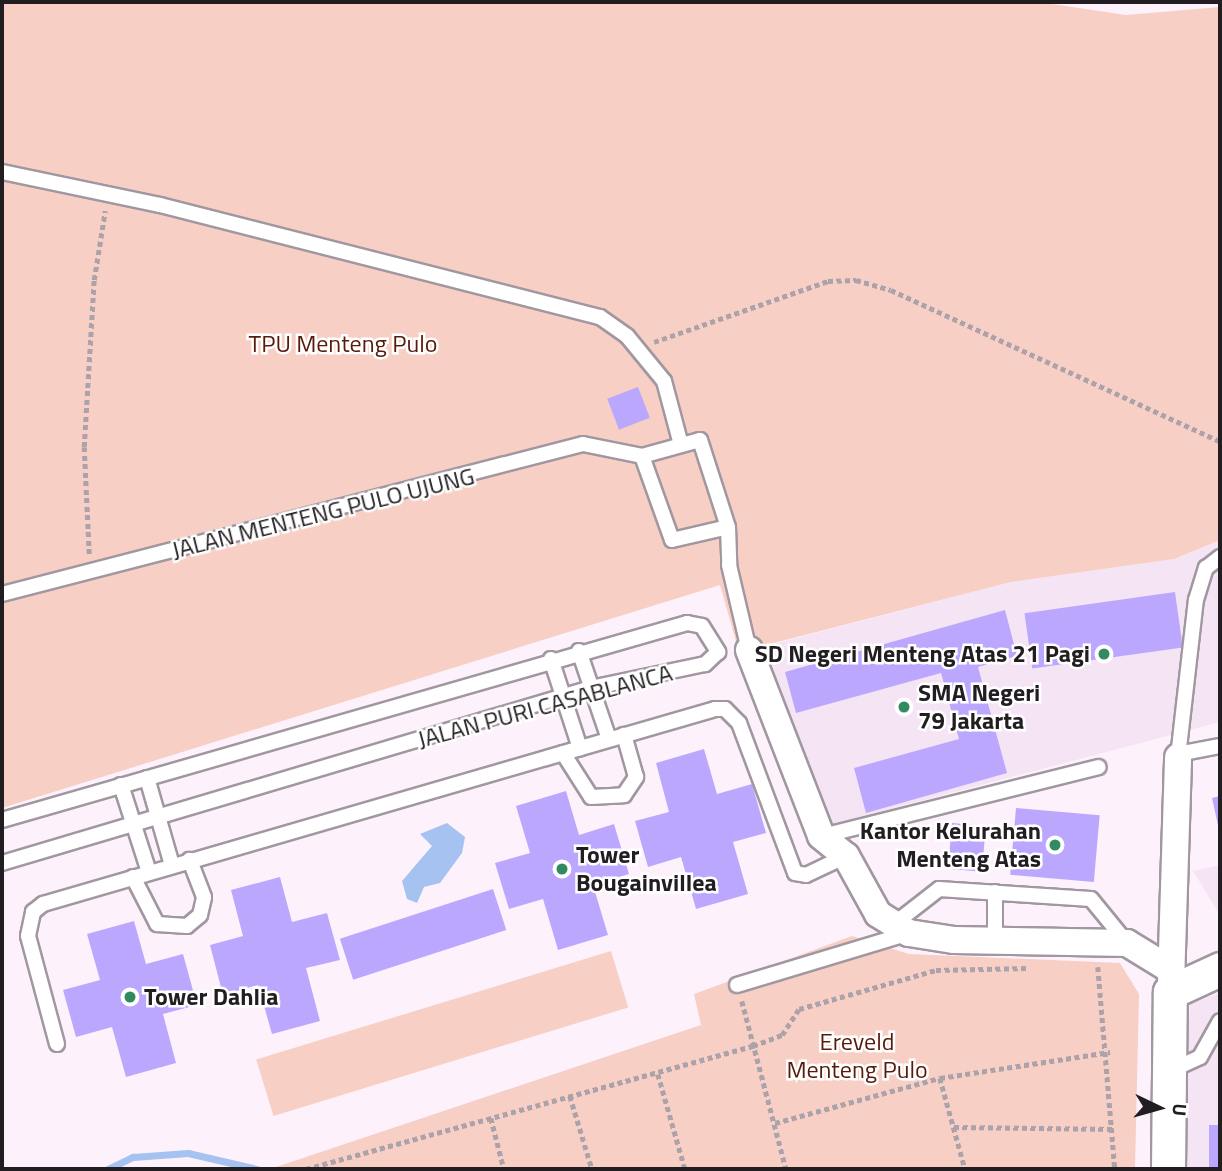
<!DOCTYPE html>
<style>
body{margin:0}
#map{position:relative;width:1222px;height:1171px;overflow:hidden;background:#fdf2fc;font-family:"Titillium Web",sans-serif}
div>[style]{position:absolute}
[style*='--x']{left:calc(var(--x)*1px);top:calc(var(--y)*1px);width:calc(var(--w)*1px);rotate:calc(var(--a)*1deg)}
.built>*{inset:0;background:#f5e4f4}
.green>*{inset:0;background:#f7cfc4;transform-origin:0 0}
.water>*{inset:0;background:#a5c2f1}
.stream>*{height:7px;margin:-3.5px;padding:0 3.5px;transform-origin:3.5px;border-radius:3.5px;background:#a5c2f1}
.building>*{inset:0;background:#bca7ff;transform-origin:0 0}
.path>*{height:4.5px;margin-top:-2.25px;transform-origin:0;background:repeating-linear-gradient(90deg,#aba2aa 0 5px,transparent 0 8.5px)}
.roads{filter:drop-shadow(2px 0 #a197a0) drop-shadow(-2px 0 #a197a0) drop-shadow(0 2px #a197a0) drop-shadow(0 -2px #a197a0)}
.service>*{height:14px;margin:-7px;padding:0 7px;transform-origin:7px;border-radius:7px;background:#fff}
.minor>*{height:26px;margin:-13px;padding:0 13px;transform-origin:13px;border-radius:13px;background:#fff}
.tertiary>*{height:33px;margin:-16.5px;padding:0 16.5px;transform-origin:16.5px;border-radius:16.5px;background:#fff}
.dots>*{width:19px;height:19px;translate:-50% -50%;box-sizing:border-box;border:4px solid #fff;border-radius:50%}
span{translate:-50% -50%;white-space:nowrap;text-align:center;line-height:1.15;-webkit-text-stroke:5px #fff;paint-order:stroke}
.park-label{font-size:24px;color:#571b0c}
.street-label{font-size:24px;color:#211d21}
.poi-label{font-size:24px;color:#211d21;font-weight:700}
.right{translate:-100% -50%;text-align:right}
.left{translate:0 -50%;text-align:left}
.frame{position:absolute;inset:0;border:4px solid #211d21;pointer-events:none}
.north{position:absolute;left:1124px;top:1073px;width:70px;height:70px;-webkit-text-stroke:5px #fff;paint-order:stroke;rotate:95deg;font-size:19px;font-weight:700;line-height:28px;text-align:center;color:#211d21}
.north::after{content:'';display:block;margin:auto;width:24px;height:32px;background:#211d21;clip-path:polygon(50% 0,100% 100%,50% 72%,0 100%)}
</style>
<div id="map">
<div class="built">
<i style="clip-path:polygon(1220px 540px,1220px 722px,826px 826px,762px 647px,1011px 582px,1174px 559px)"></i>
<i style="clip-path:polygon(1220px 865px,1220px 911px,1218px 912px,1193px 871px)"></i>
<i style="clip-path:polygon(1220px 993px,1220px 1169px,1182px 1169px,1190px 1004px)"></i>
</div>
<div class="green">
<i style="clip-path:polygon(2px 2px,1039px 2px,1126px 15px,1220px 7px,1220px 540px,1174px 559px,1011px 582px,739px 652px,720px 585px,2px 808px)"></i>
<i style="clip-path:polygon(852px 936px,909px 954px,1120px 963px,1139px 994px,1135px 1169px,270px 1169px,701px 1025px,694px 994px)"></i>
<i style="left:611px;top:951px;width:59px;height:371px;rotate:73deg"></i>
</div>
<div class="water">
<i style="clip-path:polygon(447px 823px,465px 837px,462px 853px,440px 883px,424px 887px,417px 903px,407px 899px,402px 881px,432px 846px,420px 834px)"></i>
</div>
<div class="stream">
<i style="--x:108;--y:1169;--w:28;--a:-26"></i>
<i style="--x:133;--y:1157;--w:55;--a:-4.2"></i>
<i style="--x:188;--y:1153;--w:71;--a:13.1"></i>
</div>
<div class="building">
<i style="left:638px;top:387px;width:33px;height:33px;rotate:69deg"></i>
<i style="left:1175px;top:592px;width:56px;height:152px;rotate:82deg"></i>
<i style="clip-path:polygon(1005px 610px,1017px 656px,978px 667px,1007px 773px,866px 813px,854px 768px,959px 739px,941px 673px,796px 713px,785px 672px)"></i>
<i style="clip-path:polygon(704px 749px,717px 794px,752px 784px,766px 833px,733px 842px,748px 894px,696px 909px,681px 857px,648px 867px,635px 821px,669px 812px,656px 763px)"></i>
<i style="clip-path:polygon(566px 791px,579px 835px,614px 824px,629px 874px,593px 885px,608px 935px,558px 950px,543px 899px,509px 909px,495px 863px,530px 853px,516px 806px)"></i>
<i style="clip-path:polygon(1220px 796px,1220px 830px,1219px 830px,1212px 798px)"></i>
<i style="left:1016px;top:808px;width:84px;height:67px;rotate:5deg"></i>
<i style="left:952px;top:823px;width:34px;height:46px;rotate:5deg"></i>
<i style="clip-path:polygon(280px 877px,292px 922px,327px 913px,340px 960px,306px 968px,320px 1021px,272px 1034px,258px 985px,223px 995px,210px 945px,243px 936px,231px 890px)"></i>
<i style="left:493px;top:889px;width:43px;height:161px;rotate:72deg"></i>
<i style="clip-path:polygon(134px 921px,146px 964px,183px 954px,197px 1005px,163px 1014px,176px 1063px,126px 1077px,112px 1027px,76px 1037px,63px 990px,100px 980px,87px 934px)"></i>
<i style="left:1209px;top:1125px;width:11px;height:44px"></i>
</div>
<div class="path">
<i style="--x:654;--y:342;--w:184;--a:-19.3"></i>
<i style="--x:828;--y:281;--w:28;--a:-2"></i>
<i style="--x:856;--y:280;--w:36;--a:16"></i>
<i style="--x:891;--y:290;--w:362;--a:24.7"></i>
<i style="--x:89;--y:554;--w:107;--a:-92.7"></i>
<i style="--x:84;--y:447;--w:167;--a:-86.6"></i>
<i style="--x:94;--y:280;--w:70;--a:-80.9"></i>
<i style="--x:1098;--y:967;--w:203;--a:85.2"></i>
<i style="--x:742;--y:1001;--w:174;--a:75.3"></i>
<i style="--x:658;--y:1074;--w:99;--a:74.1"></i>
<i style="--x:940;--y:1078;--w:94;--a:74.6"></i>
<i style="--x:570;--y:1096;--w:76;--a:73.2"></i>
<i style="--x:491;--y:1118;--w:53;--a:75.7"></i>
<i style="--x:775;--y:1123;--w:171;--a:-15.3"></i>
<i style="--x:940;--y:1078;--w:172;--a:-8.7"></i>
<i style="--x:954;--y:1127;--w:161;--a:0.7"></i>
<i style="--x:306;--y:1169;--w:464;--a:-15.4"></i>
<i style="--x:753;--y:1046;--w:31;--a:-21"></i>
<i style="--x:782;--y:1035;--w:31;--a:-57"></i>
<i style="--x:799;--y:1009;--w:142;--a:-15.9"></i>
<i style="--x:936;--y:970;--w:91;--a:-1.3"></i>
</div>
<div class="roads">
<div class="service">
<i style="--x:2;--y:172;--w:161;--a:11.8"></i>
<i style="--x:160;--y:205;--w:454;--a:14.3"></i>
<i style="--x:600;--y:317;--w:33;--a:35"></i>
<i style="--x:627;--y:336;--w:58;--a:50.6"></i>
<i style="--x:664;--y:381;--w:66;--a:75.1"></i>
<i style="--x:642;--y:456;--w:60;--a:-15.4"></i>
<i style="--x:700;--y:440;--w:91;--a:72.2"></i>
<i style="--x:728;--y:527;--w:38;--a:88"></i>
<i style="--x:729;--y:565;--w:87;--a:76.8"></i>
<i style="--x:2;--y:594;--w:600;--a:-14.48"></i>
<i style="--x:583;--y:444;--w:60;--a:11.5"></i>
<i style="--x:642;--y:456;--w:89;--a:70.3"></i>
<i style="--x:672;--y:540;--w:57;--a:-13.1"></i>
<i style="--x:579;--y:651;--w:93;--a:71.2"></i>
<i style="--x:551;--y:659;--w:94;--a:72"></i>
<i style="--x:563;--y:753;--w:52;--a:57.5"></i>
<i style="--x:591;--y:797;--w:33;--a:-3"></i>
<i style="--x:624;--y:795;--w:22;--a:-56"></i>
<i style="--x:636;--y:777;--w:44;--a:-105.9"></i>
<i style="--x:1178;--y:754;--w:43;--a:-10.8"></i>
<i style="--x:1178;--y:757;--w:158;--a:-83.5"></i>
<i style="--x:1196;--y:600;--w:34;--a:-73"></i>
<i style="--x:1206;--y:568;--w:18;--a:-38"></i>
<i style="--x:147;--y:778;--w:91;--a:74"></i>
<i style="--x:121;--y:785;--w:91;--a:72.2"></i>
<i style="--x:2;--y:820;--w:713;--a:-16.04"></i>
<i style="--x:687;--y:623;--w:15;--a:11"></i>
<i style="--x:702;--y:626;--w:31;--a:58"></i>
<i style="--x:718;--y:652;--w:18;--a:137"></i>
<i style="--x:705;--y:664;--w:116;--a:168.1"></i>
<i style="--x:591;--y:688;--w:614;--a:163.45"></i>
<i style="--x:822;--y:836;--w:285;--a:-14"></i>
<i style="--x:133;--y:877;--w:53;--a:62.9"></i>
<i style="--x:157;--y:924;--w:30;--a:4"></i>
<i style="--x:187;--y:926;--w:17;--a:-40"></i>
<i style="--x:200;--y:915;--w:18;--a:-77"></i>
<i style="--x:204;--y:897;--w:40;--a:-111"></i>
<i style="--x:894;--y:924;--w:57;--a:-37.9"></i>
<i style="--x:939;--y:889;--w:152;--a:3.8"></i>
<i style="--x:1091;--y:899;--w:57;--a:50.7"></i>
<i style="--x:995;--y:941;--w:49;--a:-90"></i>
<i style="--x:737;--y:985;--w:180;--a:-16.8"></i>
<i style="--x:57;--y:1044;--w:112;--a:-105"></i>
<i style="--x:28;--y:936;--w:25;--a:-78"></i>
<i style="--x:33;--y:912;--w:13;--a:-39"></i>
<i style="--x:43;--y:904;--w:700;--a:-16.18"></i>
<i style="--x:715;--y:709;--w:10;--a:0"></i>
<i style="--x:725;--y:709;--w:20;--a:45"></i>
<i style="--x:739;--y:723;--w:160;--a:69.5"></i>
<i style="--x:795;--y:873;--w:11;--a:10"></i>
<i style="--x:806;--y:875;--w:44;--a:-25.4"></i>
<i style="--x:1170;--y:1071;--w:33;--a:-25"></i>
<i style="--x:1200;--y:1057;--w:41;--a:-60.9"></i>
</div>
<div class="minor">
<i style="--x:749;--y:650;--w:199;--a:68.8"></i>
<i style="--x:821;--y:836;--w:32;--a:39"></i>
<i style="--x:846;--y:856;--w:66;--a:61.1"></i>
<i style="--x:878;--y:914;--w:36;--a:32"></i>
<i style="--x:909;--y:933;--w:46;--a:8.8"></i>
<i style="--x:954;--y:940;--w:173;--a:1"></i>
<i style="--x:1127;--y:943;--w:52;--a:31.5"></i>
<i style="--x:1171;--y:983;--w:226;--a:-88.2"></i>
</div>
<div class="tertiary">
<i style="--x:1168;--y:1169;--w:177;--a:-89.4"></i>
<i style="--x:1170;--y:992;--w:55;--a:-24.7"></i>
</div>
</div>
<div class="dots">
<i style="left:1104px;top:654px;background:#318a60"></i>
<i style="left:904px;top:707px;background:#318a60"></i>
<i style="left:1055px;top:845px;background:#318a60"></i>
<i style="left:562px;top:869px;background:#318a60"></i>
<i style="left:130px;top:997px;background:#318a60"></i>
</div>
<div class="park-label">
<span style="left:343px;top:344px">TPU Menteng Pulo</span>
<span style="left:857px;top:1056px">Ereveld<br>Menteng Pulo</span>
</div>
<div class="street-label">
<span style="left:323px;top:513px;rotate:-14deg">JALAN MENTENG PULO UJUNG</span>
<span style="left:545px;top:706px;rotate:-15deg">JALAN PURI CASABLANCA</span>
</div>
<div class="poi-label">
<span class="right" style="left:1090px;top:654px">SD Negeri Menteng Atas 21 Pagi</span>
<span class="left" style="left:918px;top:707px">SMA Negeri<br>79 Jakarta</span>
<span class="right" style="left:1041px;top:845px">Kantor Kelurahan<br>Menteng Atas</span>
<span class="left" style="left:576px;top:869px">Tower<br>Bougainvillea</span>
<span class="left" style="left:144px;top:997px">Tower Dahlia</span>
</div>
<div class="frame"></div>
<div class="north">U</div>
</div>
